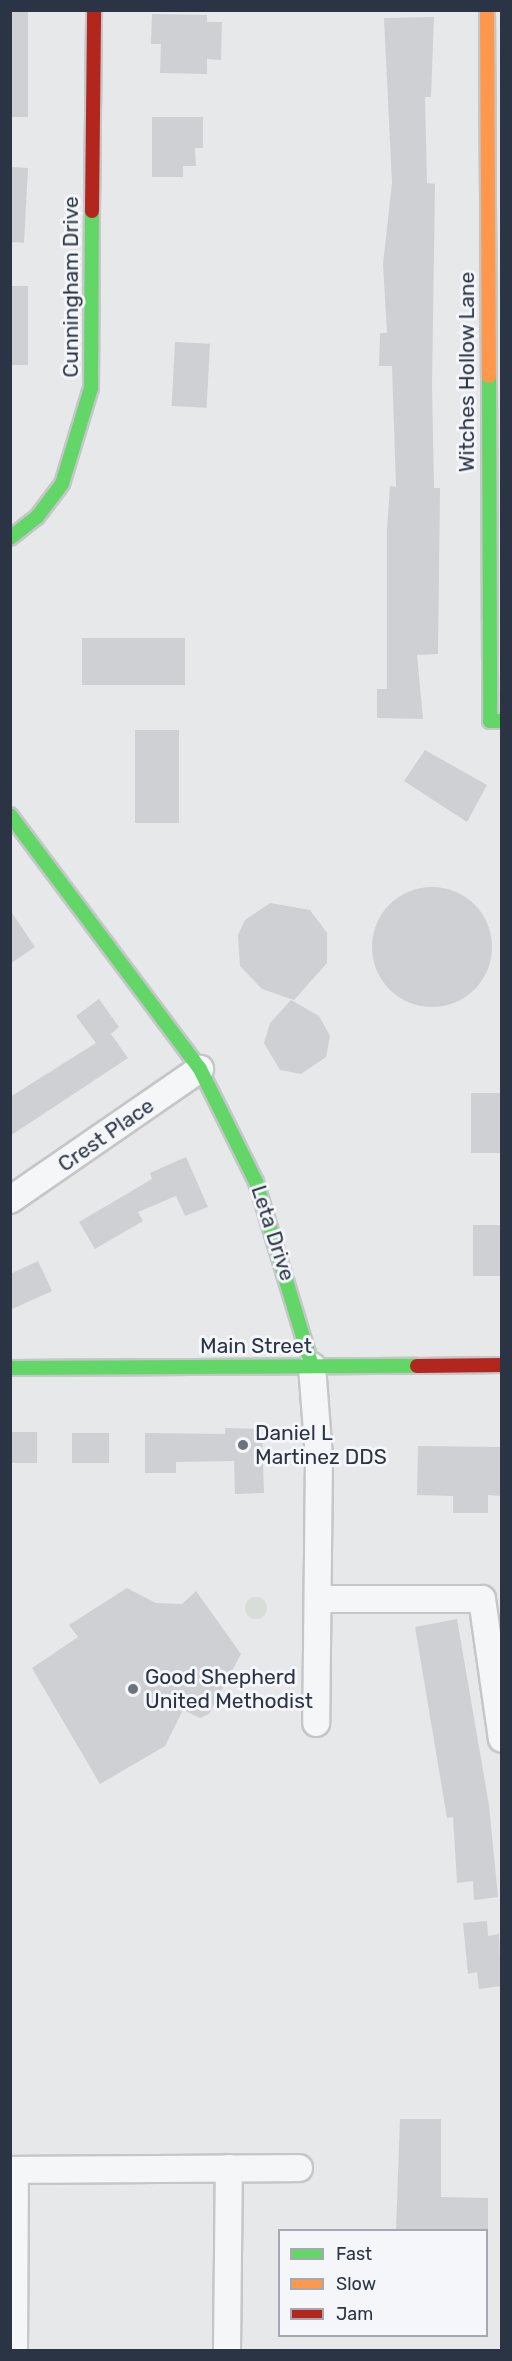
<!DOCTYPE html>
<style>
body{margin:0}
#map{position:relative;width:512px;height:2361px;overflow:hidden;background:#e6e8ea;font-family:Rubik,sans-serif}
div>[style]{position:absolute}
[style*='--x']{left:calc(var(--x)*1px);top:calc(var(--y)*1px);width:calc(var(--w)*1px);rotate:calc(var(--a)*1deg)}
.green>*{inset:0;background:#d6ded6}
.round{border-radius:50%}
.building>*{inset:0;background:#ced0d3;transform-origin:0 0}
.roads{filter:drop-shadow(2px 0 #c4c6c8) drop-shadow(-2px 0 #c4c6c8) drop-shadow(0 2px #c4c6c8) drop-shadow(0 -2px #c4c6c8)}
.street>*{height:26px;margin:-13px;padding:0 13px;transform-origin:13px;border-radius:13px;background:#f5f6f7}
.fast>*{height:14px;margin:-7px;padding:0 7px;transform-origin:7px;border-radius:7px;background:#63d668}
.slow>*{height:14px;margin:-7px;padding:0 7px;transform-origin:7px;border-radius:7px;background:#ff974d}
.jam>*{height:14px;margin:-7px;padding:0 7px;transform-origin:7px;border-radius:7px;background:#b3261e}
.dots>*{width:16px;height:16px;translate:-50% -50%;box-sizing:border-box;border:3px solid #f4f6f9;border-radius:50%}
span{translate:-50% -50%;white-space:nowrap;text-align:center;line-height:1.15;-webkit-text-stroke:6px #f4f6f9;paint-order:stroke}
.street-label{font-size:21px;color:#2b3445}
.poi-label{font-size:21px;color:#2b3445}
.left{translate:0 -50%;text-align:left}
.frame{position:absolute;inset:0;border:12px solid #2b3445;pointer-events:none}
.legend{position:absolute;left:278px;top:2229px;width:210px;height:108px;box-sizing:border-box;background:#f4f6f9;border:2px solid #a4a8b1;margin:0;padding:8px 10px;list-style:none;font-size:18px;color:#2b3445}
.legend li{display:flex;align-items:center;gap:12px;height:30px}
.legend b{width:30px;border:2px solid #a4a8b1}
</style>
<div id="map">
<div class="green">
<i class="round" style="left:245px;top:1597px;width:22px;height:22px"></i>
</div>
<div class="building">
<i style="left:10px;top:10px;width:18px;height:107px"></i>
<i style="clip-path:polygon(152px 14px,207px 15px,207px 22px,222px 22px,221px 60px,207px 59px,207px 74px,160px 73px,161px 44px,151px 44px)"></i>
<i style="clip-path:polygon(434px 17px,431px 97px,425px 97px,427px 183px,435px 184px,432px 385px,434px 488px,440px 488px,438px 654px,417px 655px,423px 719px,377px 718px,377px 689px,387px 689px,387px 530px,390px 486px,396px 487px,392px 366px,379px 366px,380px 333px,387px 333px,383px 264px,392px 183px,384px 18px)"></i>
<i style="clip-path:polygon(152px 117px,203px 117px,203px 148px,195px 148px,196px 166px,183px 166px,183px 177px,152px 177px)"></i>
<i style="left:10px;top:167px;width:18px;height:75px;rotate:3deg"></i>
<i style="left:10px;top:286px;width:18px;height:79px"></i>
<i style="left:175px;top:342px;width:35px;height:64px;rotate:3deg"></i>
<i style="left:82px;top:638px;width:103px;height:47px"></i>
<i style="left:135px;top:730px;width:44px;height:93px"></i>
<i style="clip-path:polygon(425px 750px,487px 785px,467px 822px,404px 781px)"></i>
<i class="round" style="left:372px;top:887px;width:120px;height:120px"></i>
<i style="clip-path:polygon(270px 903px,310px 910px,327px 933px,327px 963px,294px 1000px,262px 989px,240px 966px,238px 935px,245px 920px)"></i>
<i style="clip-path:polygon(10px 910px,35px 947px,10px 964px)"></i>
<i style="clip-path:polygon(99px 999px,119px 1027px,111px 1034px,128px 1058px,10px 1136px,10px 1097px,96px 1043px,76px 1016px)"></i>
<i style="clip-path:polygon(291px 1000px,319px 1016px,330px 1036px,326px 1057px,301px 1074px,280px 1070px,264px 1043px,270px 1023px)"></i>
<i style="left:501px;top:1093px;width:60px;height:30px;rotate:90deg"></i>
<i style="clip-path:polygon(186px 1157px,208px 1207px,185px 1216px,176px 1196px,138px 1212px,143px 1221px,95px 1249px,79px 1222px,152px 1179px,150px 1173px)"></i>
<i style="left:473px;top:1225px;width:28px;height:51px"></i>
<i style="clip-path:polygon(38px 1261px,52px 1291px,10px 1310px,10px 1274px)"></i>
<i style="clip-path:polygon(225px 1428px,262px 1429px,264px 1493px,235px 1494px,234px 1461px,176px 1462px,176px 1473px,145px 1473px,145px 1433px,225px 1434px)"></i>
<i style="left:10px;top:1432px;width:27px;height:31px"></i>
<i style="left:72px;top:1433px;width:37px;height:30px"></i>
<i style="clip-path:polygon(418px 1446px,501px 1447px,501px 1496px,488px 1495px,488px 1513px,453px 1513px,453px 1496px,417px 1495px)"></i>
<i style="clip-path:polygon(127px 1588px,156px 1603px,182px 1604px,196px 1591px,241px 1654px,209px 1714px,200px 1718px,183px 1710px,165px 1746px,100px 1784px,32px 1668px,78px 1637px,69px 1625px)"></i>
<i style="clip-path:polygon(457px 1619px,489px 1805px,498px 1897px,474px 1900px,473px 1881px,457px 1883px,453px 1817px,447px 1818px,415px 1627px)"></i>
<i style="clip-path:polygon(487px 1921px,488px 1936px,499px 1934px,501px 1986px,479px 1989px,477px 1972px,468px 1974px,463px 1923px)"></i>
<i style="clip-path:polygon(400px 2119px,441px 2119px,441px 2197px,488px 2198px,488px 2230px,396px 2230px)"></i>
</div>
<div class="roads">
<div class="street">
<i style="--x:10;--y:1200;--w:231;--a:-34.6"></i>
<i style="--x:312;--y:1366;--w:91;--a:85.6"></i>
<i style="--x:319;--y:1457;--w:266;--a:90.6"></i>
<i style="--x:320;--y:1599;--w:162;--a:0"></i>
<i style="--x:482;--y:1599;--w:141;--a:81.9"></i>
<i style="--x:14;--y:2350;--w:180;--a:-89.7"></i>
<i style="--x:15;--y:2170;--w:284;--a:-0.4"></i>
<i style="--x:227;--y:2350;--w:182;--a:-89.4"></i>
</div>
<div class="fast">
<i style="--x:489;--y:376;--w:345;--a:89.8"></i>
<i style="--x:490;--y:721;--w:12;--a:0"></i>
<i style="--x:10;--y:538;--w:34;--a:-38"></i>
<i style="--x:37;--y:517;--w:41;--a:-52.9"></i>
<i style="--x:62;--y:484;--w:100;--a:-73.2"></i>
<i style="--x:91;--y:388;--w:177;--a:-89.7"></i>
<i style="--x:10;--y:815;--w:317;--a:53.2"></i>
<i style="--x:200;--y:1069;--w:126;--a:63.6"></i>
<i style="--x:256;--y:1182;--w:192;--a:73.1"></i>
<i style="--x:10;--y:1368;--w:407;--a:-0.3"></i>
</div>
<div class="slow">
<i style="--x:487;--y:10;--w:366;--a:89.7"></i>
</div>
<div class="jam">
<i style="--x:92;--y:211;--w:201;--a:-89.4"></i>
<i style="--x:417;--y:1366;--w:85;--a:-0.7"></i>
</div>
</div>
<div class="dots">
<i style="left:243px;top:1445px;background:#6c737f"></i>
<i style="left:133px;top:1689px;background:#6c737f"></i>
</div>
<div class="street-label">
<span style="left:71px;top:287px;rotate:-90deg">Cunningham Drive</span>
<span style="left:467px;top:372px;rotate:-90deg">Witches Hollow Lane</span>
<span style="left:106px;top:1135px;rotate:-35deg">Crest Place</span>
<span style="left:273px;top:1233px;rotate:72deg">Leta Drive</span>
<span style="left:256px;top:1346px">Main Street</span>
</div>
<div class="poi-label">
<span class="left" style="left:255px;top:1445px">Daniel L<br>Martinez DDS</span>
<span class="left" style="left:145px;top:1689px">Good Shepherd<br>United Methodist</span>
</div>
<div class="frame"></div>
<ul class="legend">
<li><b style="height:8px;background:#63d668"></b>Fast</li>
<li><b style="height:8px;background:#ff974d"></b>Slow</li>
<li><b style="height:8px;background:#b3261e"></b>Jam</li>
</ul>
</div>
